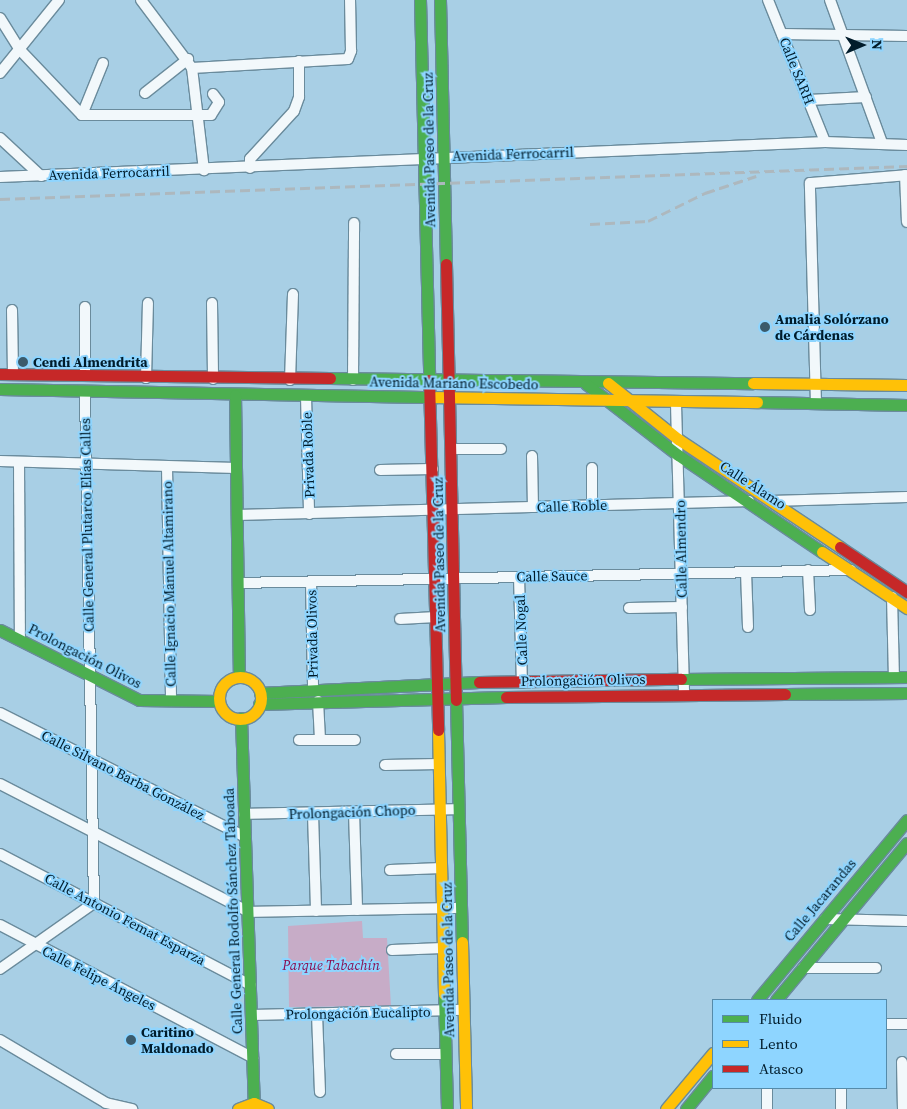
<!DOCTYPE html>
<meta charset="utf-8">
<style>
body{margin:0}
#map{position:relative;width:907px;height:1109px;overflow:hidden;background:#a8cfe5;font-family:"Source Serif 4",serif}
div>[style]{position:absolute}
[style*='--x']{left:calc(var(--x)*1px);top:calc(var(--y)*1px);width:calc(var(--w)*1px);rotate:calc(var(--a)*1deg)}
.green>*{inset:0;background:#c7acc7}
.roads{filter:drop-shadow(1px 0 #6a8b9c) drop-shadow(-1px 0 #6a8b9c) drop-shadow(0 1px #6a8b9c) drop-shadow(0 -1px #6a8b9c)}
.street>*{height:10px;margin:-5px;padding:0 5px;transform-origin:5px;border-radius:5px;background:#f2f8fb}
.fast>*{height:11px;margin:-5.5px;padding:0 5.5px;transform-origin:5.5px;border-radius:5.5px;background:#4caf50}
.slow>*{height:11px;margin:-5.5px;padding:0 5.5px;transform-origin:5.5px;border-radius:5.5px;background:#ffc107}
.slow>.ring{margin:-5.5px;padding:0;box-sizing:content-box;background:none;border:11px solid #ffc107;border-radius:50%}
.jam>*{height:11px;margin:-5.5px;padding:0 5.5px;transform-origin:5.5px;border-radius:5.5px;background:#c62828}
.rail>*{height:3px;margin-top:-1.5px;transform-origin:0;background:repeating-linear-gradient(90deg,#adb8be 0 10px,transparent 0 15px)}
.dots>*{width:14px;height:14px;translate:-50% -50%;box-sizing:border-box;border:2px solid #8ed5ff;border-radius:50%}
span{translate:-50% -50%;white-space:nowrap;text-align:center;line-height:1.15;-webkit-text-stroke:4px #8ed5ff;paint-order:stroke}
.street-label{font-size:14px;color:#001c2b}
.poi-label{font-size:14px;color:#001c2b;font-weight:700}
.left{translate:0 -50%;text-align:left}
.park-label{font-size:14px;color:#8b1152;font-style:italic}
.legend{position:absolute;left:712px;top:999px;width:175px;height:90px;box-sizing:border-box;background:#8ed5ff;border:1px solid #558baa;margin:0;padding:6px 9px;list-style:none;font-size:15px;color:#001c2b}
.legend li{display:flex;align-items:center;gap:10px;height:25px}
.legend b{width:25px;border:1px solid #558baa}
.north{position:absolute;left:837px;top:20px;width:50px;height:50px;-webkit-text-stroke:4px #8ed5ff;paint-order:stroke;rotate:89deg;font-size:14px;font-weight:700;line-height:20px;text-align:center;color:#001c2b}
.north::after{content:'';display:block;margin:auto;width:18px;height:22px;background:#001c2b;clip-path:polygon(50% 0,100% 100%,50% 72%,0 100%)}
</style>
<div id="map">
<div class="green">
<i style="clip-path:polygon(362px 921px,363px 938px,387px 938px,391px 1006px,289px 1007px,288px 926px)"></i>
</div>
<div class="roads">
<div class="street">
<i style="--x:141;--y:0;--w:85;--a:53.1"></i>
<i style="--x:192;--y:68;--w:103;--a:83.3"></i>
<i style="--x:768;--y:0;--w:153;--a:68.1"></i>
<i style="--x:830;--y:0;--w:152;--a:70"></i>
<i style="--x:0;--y:18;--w:39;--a:58"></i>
<i style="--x:21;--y:51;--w:88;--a:46.4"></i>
<i style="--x:82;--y:115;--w:129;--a:0"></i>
<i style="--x:211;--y:115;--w:15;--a:-58"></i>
<i style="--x:219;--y:102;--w:10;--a:-127"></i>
<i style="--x:782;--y:34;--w:125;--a:0.9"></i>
<i style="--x:192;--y:68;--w:156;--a:-3.3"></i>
<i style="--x:348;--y:59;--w:9;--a:-69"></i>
<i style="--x:351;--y:51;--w:51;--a:-91.1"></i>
<i style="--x:0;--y:73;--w:94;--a:-51.1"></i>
<i style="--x:145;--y:93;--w:55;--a:-38.3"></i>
<i style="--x:809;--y:100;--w:57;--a:-3"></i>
<i style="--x:82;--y:115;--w:56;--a:-68"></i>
<i style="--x:0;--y:138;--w:56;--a:42.8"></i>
<i style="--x:250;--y:168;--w:9;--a:-90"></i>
<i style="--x:250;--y:159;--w:65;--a:-47.5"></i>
<i style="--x:294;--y:111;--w:15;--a:-70"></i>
<i style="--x:299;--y:97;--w:36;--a:-90"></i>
<i style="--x:905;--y:175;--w:47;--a:87.6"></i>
<i style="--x:0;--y:177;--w:826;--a:-2.43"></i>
<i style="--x:825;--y:142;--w:82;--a:2.1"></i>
<i style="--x:212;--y:303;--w:76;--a:89.2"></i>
<i style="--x:12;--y:310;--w:64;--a:89.1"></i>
<i style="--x:85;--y:376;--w:69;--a:-90"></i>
<i style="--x:146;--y:378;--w:75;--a:-88.5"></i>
<i style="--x:290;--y:380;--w:86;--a:-88"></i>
<i style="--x:353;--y:380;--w:157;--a:-89.6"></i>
<i style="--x:306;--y:396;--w:118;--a:88.5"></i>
<i style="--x:676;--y:404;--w:290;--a:88.4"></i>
<i style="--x:816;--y:404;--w:221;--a:-91.6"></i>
<i style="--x:810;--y:183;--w:97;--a:-4.7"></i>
<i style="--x:451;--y:449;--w:50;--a:0"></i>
<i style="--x:532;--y:456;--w:51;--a:88.9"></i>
<i style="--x:0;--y:461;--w:236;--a:1.7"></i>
<i style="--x:19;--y:462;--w:178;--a:89.7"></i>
<i style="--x:167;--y:467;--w:234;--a:89"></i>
<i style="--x:592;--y:468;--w:38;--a:90"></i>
<i style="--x:380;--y:470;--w:53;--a:-1.1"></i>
<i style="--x:771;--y:501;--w:136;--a:-1.7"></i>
<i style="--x:237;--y:515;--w:512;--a:-1.57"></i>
<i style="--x:808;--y:570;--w:40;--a:87.1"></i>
<i style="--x:746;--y:572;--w:55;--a:87.9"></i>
<i style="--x:519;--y:577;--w:106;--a:88.4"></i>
<i style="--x:311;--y:581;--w:106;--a:88.9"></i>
<i style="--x:238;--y:583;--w:613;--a:-1.21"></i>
<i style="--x:892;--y:597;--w:80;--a:88.6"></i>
<i style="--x:629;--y:608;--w:53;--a:-1.1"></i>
<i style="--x:400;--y:619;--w:36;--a:-3"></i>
<i style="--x:318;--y:701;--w:39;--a:87"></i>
<i style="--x:0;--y:713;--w:275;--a:26.8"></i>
<i style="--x:299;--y:740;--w:56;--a:0"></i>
<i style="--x:385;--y:765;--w:54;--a:-1.1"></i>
<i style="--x:0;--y:784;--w:280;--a:27.2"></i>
<i style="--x:249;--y:912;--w:212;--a:-1.1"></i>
<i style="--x:354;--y:812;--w:98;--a:88.2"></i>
<i style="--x:244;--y:814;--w:215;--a:-1.3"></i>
<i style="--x:313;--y:814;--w:97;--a:88.2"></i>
<i style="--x:0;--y:854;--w:283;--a:27.6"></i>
<i style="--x:390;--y:870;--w:52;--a:-2.2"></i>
<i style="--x:825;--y:919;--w:82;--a:1.4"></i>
<i style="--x:0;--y:925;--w:286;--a:27.7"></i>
<i style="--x:392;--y:950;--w:51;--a:-2.2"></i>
<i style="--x:803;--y:968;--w:73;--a:0"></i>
<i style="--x:0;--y:969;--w:115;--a:-35.1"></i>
<i style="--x:94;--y:903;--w:512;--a:-91.01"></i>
<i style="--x:317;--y:1014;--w:78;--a:87.8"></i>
<i style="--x:252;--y:1015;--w:212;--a:-1.4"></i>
<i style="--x:886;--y:1024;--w:21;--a:0"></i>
<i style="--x:0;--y:1040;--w:123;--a:30.7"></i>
<i style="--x:106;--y:1103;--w:27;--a:13"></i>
<i style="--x:396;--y:1054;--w:50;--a:0"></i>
<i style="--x:902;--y:1062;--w:47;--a:88.8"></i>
<i style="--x:767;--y:1088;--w:21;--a:90"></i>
<i style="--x:841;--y:1088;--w:21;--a:90"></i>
</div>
<div class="fast">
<i style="--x:420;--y:0;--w:380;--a:88.6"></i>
<i style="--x:440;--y:0;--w:264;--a:88.7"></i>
<i style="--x:330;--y:378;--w:423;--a:0.7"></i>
<i style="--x:586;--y:384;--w:116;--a:37.7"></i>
<i style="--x:678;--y:455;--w:174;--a:34"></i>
<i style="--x:0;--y:389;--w:436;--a:1.1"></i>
<i style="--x:235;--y:395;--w:282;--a:89.2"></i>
<i style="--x:757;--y:402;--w:150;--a:1.1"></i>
<i style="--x:0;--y:630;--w:156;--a:26.7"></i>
<i style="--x:139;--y:700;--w:80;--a:0.7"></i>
<i style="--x:681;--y:679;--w:226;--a:-0.5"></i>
<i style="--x:260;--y:693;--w:219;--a:-2.9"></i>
<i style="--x:785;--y:694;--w:122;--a:-0.5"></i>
<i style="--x:456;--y:700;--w:242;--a:88.6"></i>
<i style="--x:259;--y:704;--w:247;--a:-1.6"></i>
<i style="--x:241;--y:718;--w:385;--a:88.1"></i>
<i style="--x:444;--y:994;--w:115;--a:88.5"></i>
<i style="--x:757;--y:1000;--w:234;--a:-50.2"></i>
<i style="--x:776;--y:1000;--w:204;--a:-50.2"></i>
<i style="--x:686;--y:1109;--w:43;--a:-50.7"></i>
</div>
<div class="slow">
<i style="--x:608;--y:383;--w:90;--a:38.7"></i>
<i style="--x:678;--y:439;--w:195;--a:33.7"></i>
<i style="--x:753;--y:383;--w:154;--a:0.7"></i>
<i style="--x:436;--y:397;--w:321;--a:0.9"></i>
<i style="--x:822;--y:552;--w:102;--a:33.4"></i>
<i class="ring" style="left:219px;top:677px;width:31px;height:31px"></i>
<i style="--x:438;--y:730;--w:264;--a:88.7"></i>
<i style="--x:462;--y:942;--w:167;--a:88.6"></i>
<i style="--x:238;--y:1109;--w:17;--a:-21"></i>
<i style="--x:254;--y:1103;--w:15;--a:23"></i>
<i style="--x:666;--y:1109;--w:73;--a:-50"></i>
</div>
<div class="jam">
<i style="--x:446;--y:264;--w:436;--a:88.7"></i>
<i style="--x:0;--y:374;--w:330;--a:0.7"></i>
<i style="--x:429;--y:380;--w:350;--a:88.5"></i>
<i style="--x:840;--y:547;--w:81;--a:33.9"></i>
<i style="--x:479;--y:682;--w:202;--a:-0.9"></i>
<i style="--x:506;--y:697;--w:279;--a:-0.6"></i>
</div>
</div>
<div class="rail">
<i style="--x:0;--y:199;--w:908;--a:-2.08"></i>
<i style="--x:590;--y:224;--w:58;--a:-3"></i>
<i style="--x:648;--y:221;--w:64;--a:-26.2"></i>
<i style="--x:705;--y:193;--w:54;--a:-18.4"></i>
</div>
<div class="dots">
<i style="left:765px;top:327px;background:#3b5b6c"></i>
<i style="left:23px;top:362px;background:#3b5b6c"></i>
<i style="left:131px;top:1040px;background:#3b5b6c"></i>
</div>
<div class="street-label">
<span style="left:797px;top:71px;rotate:68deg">Calle SARH</span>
<span style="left:429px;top:150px;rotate:-91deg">Avenida Paseo de la Cruz</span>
<span style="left:513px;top:154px;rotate:-2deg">Avenida Ferrocarril</span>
<span style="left:109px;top:173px;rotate:-2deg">Avenida Ferrocarril</span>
<span style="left:454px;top:383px;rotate:1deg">Avenida Mariano Escobedo</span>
<span style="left:308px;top:455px;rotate:-92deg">Privada Roble</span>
<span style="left:753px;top:485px;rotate:33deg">Calle Álamo</span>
<span style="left:572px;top:506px;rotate:-2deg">Calle Roble</span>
<span style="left:87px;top:525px;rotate:-91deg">Calle General Plutarco Elías Calles</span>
<span style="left:681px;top:549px;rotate:-91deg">Calle Almendro</span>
<span style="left:439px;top:555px;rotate:-91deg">Avenida Paseo de la Cruz</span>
<span style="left:552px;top:576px;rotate:-1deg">Calle Sauce</span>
<span style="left:169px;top:584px;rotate:-91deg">Calle Ignacio Manuel Altamirano</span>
<span style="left:521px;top:630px;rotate:-92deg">Calle Nogal</span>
<span style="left:312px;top:634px;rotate:-91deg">Privada Olivos</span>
<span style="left:85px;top:656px;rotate:27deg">Prolongación Olivos</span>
<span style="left:583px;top:680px;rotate:-1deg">Prolongación Olivos</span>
<span style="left:123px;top:775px;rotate:27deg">Calle Silvano Barba González</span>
<span style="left:352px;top:812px;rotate:-2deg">Prolongación Chopo</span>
<span style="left:820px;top:900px;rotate:-50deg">Calle Jacarandas</span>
<span style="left:233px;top:911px;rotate:-92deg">Calle General Rodolfo Sánchez Taboada</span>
<span style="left:125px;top:919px;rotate:28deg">Calle Antonio Femat Esparza</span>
<span style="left:448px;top:960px;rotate:-91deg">Avenida Paseo de la Cruz</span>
<span style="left:99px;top:978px;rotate:27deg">Calle Felipe Ángeles</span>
<span style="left:358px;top:1013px;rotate:-1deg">Prolongación Eucalipto</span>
</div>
<div class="poi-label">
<span class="left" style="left:775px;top:327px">Amalia Solórzano<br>de Cárdenas</span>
<span class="left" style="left:33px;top:362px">Cendi Almendrita</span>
<span class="left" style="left:141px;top:1040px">Caritino<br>Maldonado</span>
</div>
<div class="park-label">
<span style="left:331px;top:965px">Parque Tabachín</span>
</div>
<ul class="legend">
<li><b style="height:6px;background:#4caf50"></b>Fluido</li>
<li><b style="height:6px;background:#ffc107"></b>Lento</li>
<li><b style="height:6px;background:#c62828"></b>Atasco</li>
</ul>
<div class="north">N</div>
</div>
